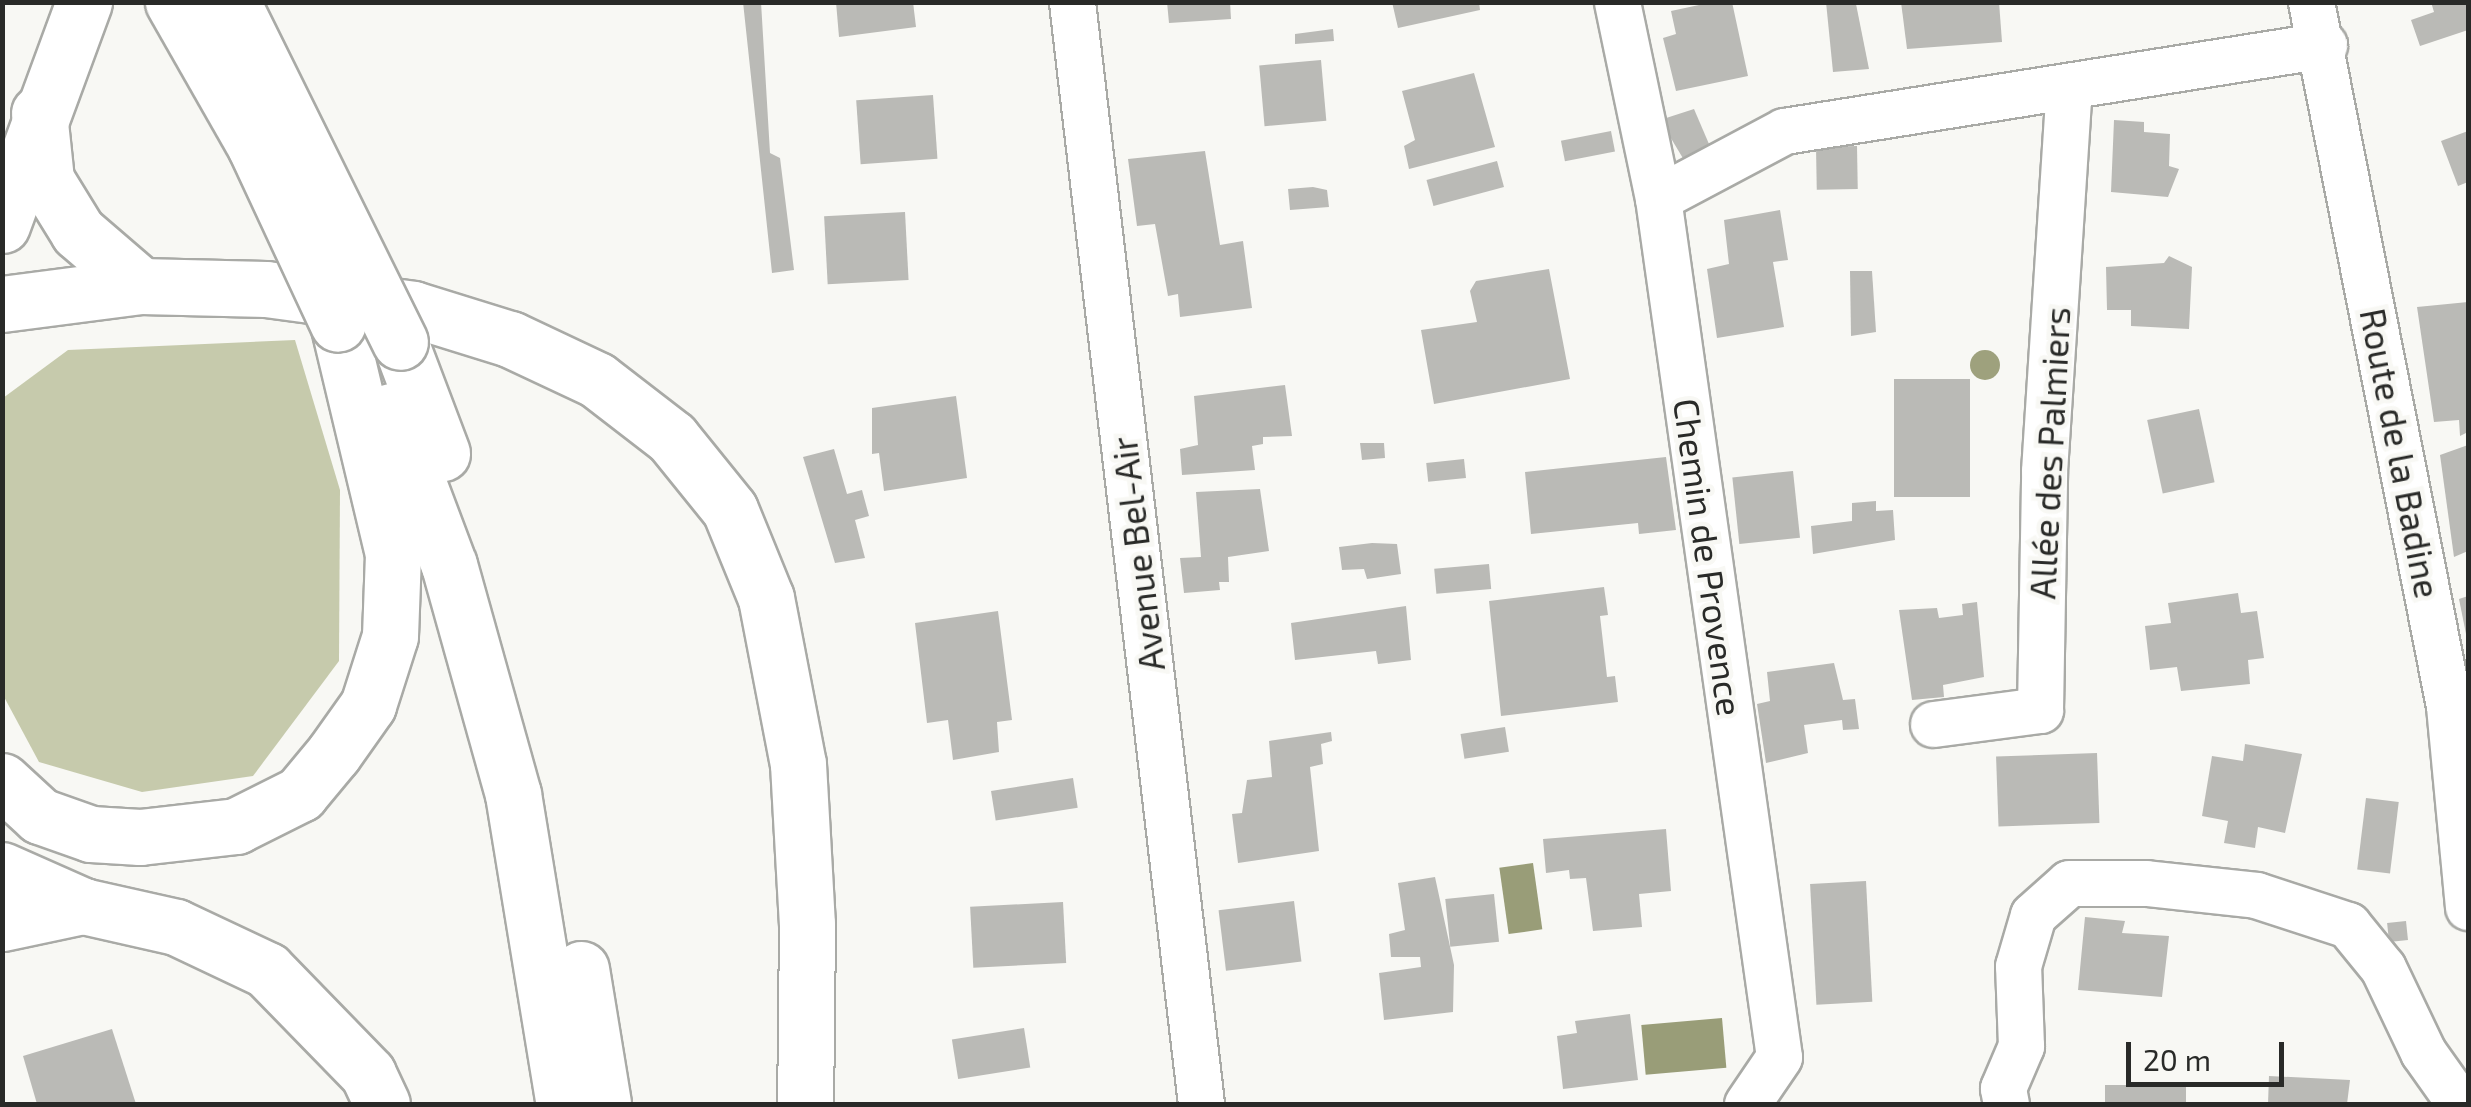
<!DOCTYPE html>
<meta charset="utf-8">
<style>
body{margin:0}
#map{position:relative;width:2471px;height:1107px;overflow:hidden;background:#f8f8f4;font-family:"Exo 2",sans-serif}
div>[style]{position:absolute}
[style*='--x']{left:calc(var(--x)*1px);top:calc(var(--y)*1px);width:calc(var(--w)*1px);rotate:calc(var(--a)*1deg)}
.green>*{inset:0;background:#c6caac}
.water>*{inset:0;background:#999d78;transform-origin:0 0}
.building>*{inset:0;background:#babab6;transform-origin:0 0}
.roads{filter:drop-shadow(2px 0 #a9aaa6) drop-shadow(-2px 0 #a9aaa6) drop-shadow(0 2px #a9aaa6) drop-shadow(0 -2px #a9aaa6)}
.street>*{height:45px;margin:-22.5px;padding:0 22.5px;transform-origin:22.5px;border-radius:22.5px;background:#fff}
.secondary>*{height:55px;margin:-27.5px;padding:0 27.5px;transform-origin:27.5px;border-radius:27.5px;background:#fff}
.highway>*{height:55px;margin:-27.5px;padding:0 27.5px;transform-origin:27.5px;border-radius:27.5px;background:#fff}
.bridges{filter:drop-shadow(2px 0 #a9aaa6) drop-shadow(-2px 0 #a9aaa6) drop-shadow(0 2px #a9aaa6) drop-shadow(0 -2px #a9aaa6)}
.highway-bridge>*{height:55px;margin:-27.5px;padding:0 27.5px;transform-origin:27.5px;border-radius:27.5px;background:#fff}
.trees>*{width:30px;height:30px;margin:-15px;border-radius:50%;background:#9ea17d}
span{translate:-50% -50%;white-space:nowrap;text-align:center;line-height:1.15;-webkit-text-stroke:9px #f8f8f4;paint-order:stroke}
.street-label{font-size:35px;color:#292a28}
.frame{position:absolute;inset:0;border:5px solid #292a28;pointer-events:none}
.scale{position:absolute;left:2126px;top:1042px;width:158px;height:45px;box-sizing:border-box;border:5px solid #292a28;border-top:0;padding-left:12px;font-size:30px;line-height:35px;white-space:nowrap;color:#292a28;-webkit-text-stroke:8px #f8f8f4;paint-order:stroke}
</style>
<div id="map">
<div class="green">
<i style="clip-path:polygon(295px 340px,340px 490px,339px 661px,253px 776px,142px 792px,39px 762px,3px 695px,3px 398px,68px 350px)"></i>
</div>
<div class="water">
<i style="left:1533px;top:863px;width:67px;height:34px;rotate:82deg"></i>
<i style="left:1722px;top:1018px;width:50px;height:81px;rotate:85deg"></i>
</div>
<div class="building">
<i style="clip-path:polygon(743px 2px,761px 2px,770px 153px,780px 158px,794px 270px,772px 273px)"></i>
<i style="clip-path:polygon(836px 2px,913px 2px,916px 27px,839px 37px)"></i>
<i style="clip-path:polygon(1167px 2px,1230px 2px,1231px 19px,1169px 23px)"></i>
<i style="clip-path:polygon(1392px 2px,1479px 2px,1480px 10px,1398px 28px)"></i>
<i style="clip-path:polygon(1713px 2px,1732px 2px,1748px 76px,1676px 91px,1663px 38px,1676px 34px,1671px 11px)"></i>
<i style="clip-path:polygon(1826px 2px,1856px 4px,1869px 69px,1833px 72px)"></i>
<i style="clip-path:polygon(1901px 2px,1999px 2px,2002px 42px,1907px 49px)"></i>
<i style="clip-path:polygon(2431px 2px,2468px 2px,2468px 30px,2420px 46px,2411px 20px,2434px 12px)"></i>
<i style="clip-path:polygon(1333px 29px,1334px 41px,1295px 44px,1295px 34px)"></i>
<i style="left:1321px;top:60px;width:61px;height:62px;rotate:85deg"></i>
<i style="clip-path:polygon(1474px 73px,1495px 147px,1409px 169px,1404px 146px,1415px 140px,1402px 91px)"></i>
<i style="left:933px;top:95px;width:64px;height:77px;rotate:86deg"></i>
<i style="clip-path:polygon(1694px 109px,1712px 151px,1684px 160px,1660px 120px)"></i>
<i style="clip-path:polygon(2114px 120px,2144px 122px,2144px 132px,2170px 134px,2169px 166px,2179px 169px,2168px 197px,2111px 192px)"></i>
<i style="left:1611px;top:131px;width:21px;height:51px;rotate:79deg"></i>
<i style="clip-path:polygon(2468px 131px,2468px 182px,2458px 186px,2441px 141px)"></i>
<i style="left:1857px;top:146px;width:43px;height:41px;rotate:89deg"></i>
<i style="clip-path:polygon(1205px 151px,1220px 245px,1243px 241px,1252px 308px,1180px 317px,1178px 294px,1168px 296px,1155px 224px,1137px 226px,1128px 159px)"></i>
<i style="left:1497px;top:161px;width:27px;height:73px;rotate:75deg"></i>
<i style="clip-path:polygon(1313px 187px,1327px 190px,1329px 207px,1290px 210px,1288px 189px)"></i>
<i style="clip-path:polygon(1780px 210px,1788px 260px,1773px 262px,1784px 327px,1717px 338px,1707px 269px,1729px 264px,1724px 220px)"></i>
<i style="left:905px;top:212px;width:68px;height:81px;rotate:87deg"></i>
<i style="clip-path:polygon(2169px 256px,2192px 267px,2189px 329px,2131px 326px,2131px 310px,2107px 310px,2106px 267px,2164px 263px)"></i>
<i style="clip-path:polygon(1549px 269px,1570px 379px,1434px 404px,1421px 330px,1477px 322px,1470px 291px,1476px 281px)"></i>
<i style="clip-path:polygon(1850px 271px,1872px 271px,1876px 332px,1851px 336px)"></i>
<i style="clip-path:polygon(2468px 302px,2468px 432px,2460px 436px,2459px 420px,2434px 422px,2417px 307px)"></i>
<i style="left:1894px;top:379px;width:76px;height:118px"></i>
<i style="clip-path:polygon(1285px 385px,1292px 436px,1263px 437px,1263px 444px,1252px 446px,1255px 470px,1182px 475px,1180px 449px,1198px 445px,1194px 396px)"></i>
<i style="clip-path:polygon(956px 396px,967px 478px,884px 491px,879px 453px,872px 454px,872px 408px)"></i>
<i style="left:2199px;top:409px;width:75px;height:53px;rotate:78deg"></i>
<i style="clip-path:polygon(1360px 443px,1384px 443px,1385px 458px,1362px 460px)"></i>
<i style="clip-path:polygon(2468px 445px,2468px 551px,2454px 557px,2440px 455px)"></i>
<i style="clip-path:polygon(834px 449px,847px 494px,862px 490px,869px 516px,855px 520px,865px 558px,835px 563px,803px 457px)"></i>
<i style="clip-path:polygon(1666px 457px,1676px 530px,1639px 534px,1638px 523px,1531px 534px,1525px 472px)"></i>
<i style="left:1464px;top:459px;width:19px;height:38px;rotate:84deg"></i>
<i style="left:1793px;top:471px;width:67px;height:61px;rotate:84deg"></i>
<i style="clip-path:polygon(1260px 489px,1269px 551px,1228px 557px,1229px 582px,1219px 582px,1220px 590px,1184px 593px,1180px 558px,1201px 557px,1196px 492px)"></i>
<i style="clip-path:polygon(1876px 501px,1876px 511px,1893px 510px,1895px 540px,1813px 554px,1811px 526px,1852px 521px,1852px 503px)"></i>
<i style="clip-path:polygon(1372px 543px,1397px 544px,1401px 574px,1367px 579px,1364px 569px,1342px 570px,1339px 547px)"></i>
<i style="left:1489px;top:564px;width:25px;height:55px;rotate:85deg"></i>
<i style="clip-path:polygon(1604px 587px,1608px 615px,1600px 616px,1607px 677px,1615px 676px,1618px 702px,1501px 716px,1489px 601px)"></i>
<i style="clip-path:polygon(2238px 593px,2241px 613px,2257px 611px,2264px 658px,2248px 660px,2250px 684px,2181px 691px,2177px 667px,2150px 670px,2145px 626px,2171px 623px,2168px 603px)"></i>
<i style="clip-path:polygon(2468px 596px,2468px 639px,2467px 639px,2459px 599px)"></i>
<i style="clip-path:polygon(1977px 602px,1984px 677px,1943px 685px,1944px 697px,1912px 700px,1899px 610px,1937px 608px,1939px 618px,1963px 615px,1962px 604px)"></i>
<i style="clip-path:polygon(1406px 606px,1411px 660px,1378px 664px,1376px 651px,1295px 660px,1291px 623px)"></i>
<i style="clip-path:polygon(998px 611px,1012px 720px,997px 722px,999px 752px,953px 760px,948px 720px,927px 723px,915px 623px)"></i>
<i style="clip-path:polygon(1834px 663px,1843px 700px,1855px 699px,1859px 729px,1843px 730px,1842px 720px,1804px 725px,1808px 753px,1766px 763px,1757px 704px,1770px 701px,1767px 672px)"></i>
<i style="left:1505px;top:727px;width:25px;height:45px;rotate:81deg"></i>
<i style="clip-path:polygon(1331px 732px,1332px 741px,1321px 744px,1323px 764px,1310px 767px,1319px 851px,1238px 863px,1232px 814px,1242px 813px,1247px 780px,1272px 777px,1269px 741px)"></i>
<i style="clip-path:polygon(2245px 744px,2302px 754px,2285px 833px,2258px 827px,2255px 848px,2224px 843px,2228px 821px,2202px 816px,2212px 756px,2243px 761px)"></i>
<i style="left:2097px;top:753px;width:70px;height:101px;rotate:88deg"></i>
<i style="left:1073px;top:778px;width:30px;height:83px;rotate:81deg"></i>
<i style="left:2366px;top:798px;width:33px;height:72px;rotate:7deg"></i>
<i style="clip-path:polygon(1666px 829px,1671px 891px,1639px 894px,1642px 927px,1593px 931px,1586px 878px,1570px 879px,1569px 870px,1546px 873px,1543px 839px)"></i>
<i style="clip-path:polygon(1435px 877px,1454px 965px,1453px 1012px,1384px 1020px,1379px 973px,1421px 967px,1420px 957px,1391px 957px,1389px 934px,1405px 930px,1398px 883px)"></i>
<i style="left:1866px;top:881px;width:121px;height:56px;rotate:87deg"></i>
<i style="left:1494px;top:894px;width:48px;height:49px;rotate:84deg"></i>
<i style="left:1294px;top:901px;width:61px;height:76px;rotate:83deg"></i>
<i style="left:1063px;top:902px;width:61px;height:93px;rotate:87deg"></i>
<i style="clip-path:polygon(2085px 917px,2125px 921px,2122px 933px,2169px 936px,2162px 997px,2078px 990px)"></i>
<i style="left:2406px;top:921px;width:19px;height:19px;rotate:84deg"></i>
<i style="clip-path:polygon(1630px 1014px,1638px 1080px,1563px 1089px,1557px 1036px,1577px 1033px,1575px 1021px)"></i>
<i style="left:1024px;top:1028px;width:40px;height:73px;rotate:81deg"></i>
<i style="clip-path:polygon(112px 1029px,136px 1104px,37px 1104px,23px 1056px)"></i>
<i style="clip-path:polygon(2269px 1076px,2350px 1080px,2347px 1104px,2268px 1104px)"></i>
<i style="left:2105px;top:1085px;width:81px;height:19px"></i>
</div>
<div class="roads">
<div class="street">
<i style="--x:1072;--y:2;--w:1110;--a:83.32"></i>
<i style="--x:1617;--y:2;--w:200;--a:78.2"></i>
<i style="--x:1658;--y:198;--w:867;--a:81.98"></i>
<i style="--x:1779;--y:1057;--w:57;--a:124.2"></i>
<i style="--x:2311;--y:2;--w:717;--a:78.91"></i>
<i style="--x:2449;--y:706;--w:202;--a:84.6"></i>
<i style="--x:1658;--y:198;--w:143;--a:-28"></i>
<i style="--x:1784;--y:131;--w:547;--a:-9.05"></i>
<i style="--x:1933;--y:724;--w:108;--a:-7.5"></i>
<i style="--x:2040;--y:710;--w:239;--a:-89"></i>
<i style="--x:2044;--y:471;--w:385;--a:-86.3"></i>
<i style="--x:2006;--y:1104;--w:16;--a:-101"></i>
<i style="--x:2003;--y:1088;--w:46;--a:-66.8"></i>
<i style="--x:2021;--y:1046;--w:80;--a:-92.1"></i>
<i style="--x:2018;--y:966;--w:53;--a:-73.6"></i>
<i style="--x:2033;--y:915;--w:48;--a:-41.6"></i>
<i style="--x:2069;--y:883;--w:77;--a:0"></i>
<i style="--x:2146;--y:883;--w:111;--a:6.2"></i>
<i style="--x:2256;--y:895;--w:97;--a:18.1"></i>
<i style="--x:2348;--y:925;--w:55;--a:50.9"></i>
<i style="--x:2383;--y:968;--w:93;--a:64.5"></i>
<i style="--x:2423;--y:1052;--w:64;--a:54.6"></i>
</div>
<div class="secondary">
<i style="--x:2;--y:225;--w:238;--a:-69.8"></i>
</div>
<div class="highway">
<i style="--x:39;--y:113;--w:67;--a:84"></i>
<i style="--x:46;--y:180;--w:61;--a:58.4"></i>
<i style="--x:78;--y:232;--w:83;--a:40.6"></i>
<i style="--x:2;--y:304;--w:140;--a:-7.4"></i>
<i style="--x:141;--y:286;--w:125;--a:1.4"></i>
<i style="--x:266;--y:289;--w:148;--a:7.7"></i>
<i style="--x:413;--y:309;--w:102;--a:17.2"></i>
<i style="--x:510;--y:339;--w:96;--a:25.2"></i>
<i style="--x:597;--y:380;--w:95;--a:37.7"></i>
<i style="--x:672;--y:438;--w:92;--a:51.1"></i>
<i style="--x:730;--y:510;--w:95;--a:67.8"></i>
<i style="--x:766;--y:598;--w:169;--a:79.1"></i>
<i style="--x:798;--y:764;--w:160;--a:86.8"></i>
<i style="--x:807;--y:924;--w:180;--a:90.6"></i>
<i style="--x:400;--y:342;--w:119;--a:69.3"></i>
<i style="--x:391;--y:411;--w:165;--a:69.4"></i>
<i style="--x:449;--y:565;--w:238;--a:74.4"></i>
<i style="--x:513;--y:794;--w:314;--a:80.7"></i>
<i style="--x:2;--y:781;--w:52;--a:42.6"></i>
<i style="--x:40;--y:816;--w:54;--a:19.4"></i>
<i style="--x:91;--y:834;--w:49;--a:3.5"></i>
<i style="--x:140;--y:837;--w:97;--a:-6.5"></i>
<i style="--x:236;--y:826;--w:72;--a:-26.6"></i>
<i style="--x:300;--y:794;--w:53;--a:-50.3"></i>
<i style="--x:334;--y:753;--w:59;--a:-54.7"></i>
<i style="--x:368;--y:705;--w:72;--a:-72.3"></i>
<i style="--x:390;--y:636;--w:82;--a:-87.9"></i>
<i style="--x:393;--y:554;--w:236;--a:-103.4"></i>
<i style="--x:2;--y:870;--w:89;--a:24"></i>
<i style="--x:83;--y:906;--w:95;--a:12.7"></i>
<i style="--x:176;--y:927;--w:101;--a:25.3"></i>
<i style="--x:267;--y:970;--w:145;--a:45.8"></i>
<i style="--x:368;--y:1074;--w:33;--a:65"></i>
<i style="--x:2;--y:923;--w:83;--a:-11.9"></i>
<i style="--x:581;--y:969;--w:137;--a:80.7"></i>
</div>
</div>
<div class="bridges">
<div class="highway-bridge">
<i style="--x:173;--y:2;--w:166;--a:60.3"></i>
<i style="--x:255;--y:146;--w:196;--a:65"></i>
<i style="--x:232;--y:2;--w:379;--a:63.7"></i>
</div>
</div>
<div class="trees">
<i style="left:1985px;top:365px"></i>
</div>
<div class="street-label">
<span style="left:2049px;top:453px;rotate:-87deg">Allée des Palmiers</span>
<span style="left:2401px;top:453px;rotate:79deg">Route de la Badine</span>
<span style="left:1137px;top:554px;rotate:-97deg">Avenue Bel-Air</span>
<span style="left:1709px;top:557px;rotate:82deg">Chemin de Provence</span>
</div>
<div class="frame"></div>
<div class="scale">20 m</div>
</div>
